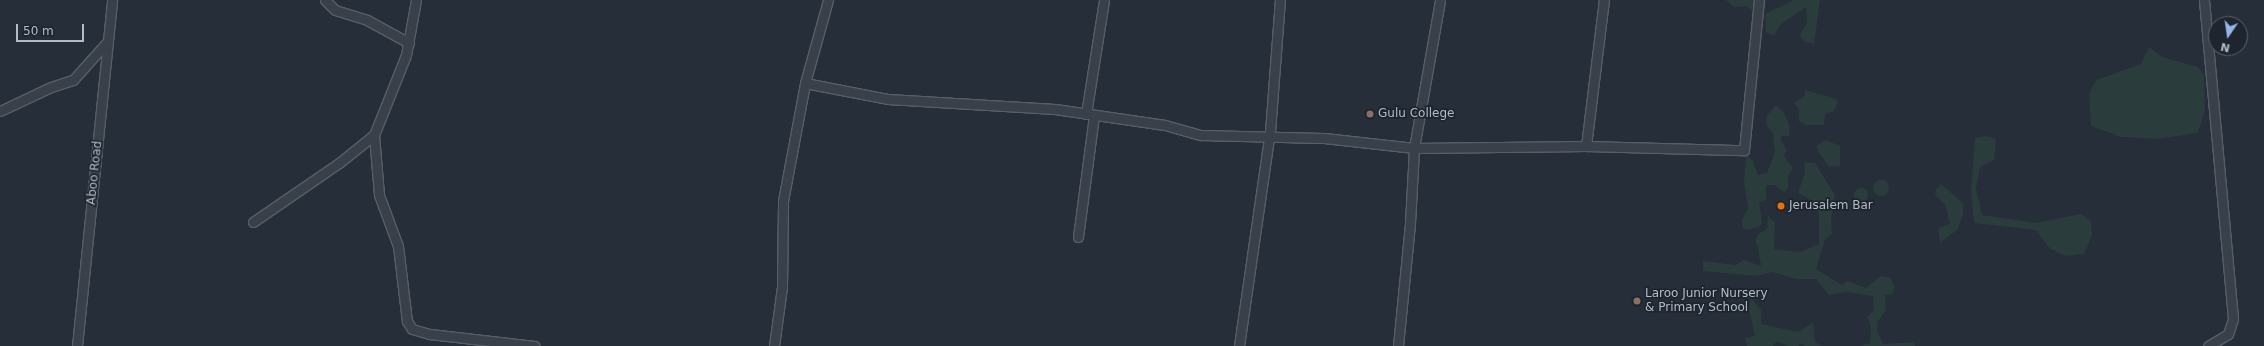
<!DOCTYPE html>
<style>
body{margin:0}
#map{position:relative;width:2264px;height:346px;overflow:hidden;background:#262e39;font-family:"DejaVu Sans",sans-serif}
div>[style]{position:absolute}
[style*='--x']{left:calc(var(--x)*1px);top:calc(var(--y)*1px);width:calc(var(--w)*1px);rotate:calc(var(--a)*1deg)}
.green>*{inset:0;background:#2b3c3c}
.round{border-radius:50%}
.roads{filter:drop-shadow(1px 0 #575e68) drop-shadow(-1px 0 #575e68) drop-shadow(0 1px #575e68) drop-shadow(0 -1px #575e68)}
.street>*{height:9px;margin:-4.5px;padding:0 4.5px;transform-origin:4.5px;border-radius:4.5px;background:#39404a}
.dots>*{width:11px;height:11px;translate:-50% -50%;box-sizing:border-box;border:2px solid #1e252f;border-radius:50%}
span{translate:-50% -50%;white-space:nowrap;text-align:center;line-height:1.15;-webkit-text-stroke:3.5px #1e252f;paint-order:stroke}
.poi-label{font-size:12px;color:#b5bbc5}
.left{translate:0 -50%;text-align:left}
.street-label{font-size:12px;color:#b5bbc5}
.north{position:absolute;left:2208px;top:16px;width:40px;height:40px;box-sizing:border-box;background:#1e252f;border:1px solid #5a616b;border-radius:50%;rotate:193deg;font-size:11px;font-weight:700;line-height:16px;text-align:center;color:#b5bbc5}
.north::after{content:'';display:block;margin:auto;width:14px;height:18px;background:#94b6eb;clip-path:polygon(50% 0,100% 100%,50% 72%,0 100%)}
.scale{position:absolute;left:16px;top:24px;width:68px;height:18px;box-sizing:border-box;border:2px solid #b5bbc5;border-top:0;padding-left:5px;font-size:12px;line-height:14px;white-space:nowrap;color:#b5bbc5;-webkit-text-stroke:3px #1e252f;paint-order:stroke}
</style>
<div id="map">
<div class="green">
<i style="clip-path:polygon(1726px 0,1757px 0,1754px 13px,1747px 6px,1734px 7px)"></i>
<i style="clip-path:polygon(1794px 0,1820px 0,1814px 44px,1803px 41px,1800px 35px,1807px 23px,1806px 7px,1781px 24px,1774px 36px,1766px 32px,1765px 14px)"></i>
<i style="clip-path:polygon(2149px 47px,2162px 57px,2198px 67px,2204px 75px,2205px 109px,2198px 133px,2157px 139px,2121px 137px,2091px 126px,2089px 94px,2096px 80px,2141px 64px)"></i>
<i style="clip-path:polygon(1805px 90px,1836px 99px,1838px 103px,1834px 111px,1825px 114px,1824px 125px,1806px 125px,1799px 121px,1799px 109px,1794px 103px,1805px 96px)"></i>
<i style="clip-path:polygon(1776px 105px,1784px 113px,1790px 127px,1789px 136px,1782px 136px,1781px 140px,1787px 151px,1784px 155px,1787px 161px,1793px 167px,1788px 177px,1788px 189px,1784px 192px,1774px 185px,1766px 185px,1766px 200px,1759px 202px,1762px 222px,1760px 226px,1747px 230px,1743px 228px,1742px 220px,1748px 208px,1744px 182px,1746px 157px,1747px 155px,1753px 161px,1758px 175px,1767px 173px,1775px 152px,1773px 134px,1766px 124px,1767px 115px)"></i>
<i style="clip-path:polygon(1986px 136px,1996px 139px,1994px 160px,1980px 167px,1976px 188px,1982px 215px,2035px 223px,2081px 214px,2091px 221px,2092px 235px,2084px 254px,2066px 256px,2050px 249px,2036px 230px,1974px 223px,1971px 192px,1975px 138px)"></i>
<i style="clip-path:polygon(1826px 140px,1840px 146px,1840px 166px,1829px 167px,1819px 153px,1816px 146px)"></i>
<i style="clip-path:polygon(1804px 162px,1815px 163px,1835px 195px,1831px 219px,1832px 233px,1825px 240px,1816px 269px,1842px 285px,1847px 281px,1866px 288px,1880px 276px,1890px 278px,1894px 286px,1893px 294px,1885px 295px,1886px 310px,1878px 321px,1877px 330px,1883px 344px,1914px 342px,1915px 346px,1858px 346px,1870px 343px,1871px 327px,1867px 317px,1874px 310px,1873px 296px,1846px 292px,1829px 295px,1816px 279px,1796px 279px,1772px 272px,1756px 276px,1703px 271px,1703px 261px,1735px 265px,1744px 260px,1761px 266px,1758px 247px,1755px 242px,1758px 234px,1767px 229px,1768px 216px,1775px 222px,1774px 249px,1800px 252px,1819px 244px,1819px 212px,1814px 202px,1798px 193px,1805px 172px)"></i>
<i class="round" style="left:1873px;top:180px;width:16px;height:16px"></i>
<i style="clip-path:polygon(1941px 184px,1963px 203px,1963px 214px,1958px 229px,1940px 243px,1938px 228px,1950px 224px,1945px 204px,1935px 195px,1936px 189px)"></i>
<i class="round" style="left:1854px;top:188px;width:14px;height:14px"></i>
<i style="clip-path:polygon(1751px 298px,1761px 310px,1761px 324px,1798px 332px,1813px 323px,1815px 342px,1822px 346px,1805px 346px,1799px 343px,1799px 346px,1788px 346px,1777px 341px,1773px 346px,1747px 346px,1745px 338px,1755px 336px,1749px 310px)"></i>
</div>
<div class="roads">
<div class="street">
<i style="--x:325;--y:0;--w:14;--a:45"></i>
<i style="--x:335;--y:10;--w:34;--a:17"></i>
<i style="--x:367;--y:20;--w:48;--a:28.7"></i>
<i style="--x:416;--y:0;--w:56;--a:100.3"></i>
<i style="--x:406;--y:55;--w:86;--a:111.8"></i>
<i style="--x:374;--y:135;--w:60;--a:85.2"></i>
<i style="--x:379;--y:195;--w:54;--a:69.6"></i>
<i style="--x:398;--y:246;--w:76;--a:83.2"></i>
<i style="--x:407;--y:321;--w:9;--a:58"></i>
<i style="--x:412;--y:329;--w:19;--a:16"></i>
<i style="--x:430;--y:334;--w:105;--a:6.6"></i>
<i style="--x:2204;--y:0;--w:320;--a:84.8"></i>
<i style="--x:2233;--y:319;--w:16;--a:108"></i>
<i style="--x:2228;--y:334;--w:23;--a:149"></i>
<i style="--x:805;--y:83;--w:85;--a:10.9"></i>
<i style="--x:888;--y:99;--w:167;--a:3.4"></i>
<i style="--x:1055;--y:109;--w:111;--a:8.3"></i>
<i style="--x:1165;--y:125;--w:37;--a:16"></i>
<i style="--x:1201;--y:135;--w:123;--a:1.4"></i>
<i style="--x:1324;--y:138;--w:91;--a:6.3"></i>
<i style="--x:1414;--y:148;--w:172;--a:-0.7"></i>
<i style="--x:1586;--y:146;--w:158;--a:1.5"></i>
<i style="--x:1744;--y:150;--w:151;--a:-84.3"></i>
<i style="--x:0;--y:111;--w:56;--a:-25.2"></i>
<i style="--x:51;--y:87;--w:23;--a:-18"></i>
<i style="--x:73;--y:80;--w:52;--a:-48.1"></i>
<i style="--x:1086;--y:114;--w:115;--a:-81"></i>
<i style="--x:1586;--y:146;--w:147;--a:-83"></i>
<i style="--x:253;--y:222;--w:104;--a:-34.5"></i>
<i style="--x:339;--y:163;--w:45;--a:-38.7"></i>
<i style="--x:1078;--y:237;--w:123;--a:-82.5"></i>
<i style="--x:77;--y:346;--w:348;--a:-84.2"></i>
<i style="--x:774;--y:346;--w:60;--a:-82.3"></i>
<i style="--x:782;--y:287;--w:86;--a:-89.3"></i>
<i style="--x:783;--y:201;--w:120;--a:-79.4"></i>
<i style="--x:805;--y:83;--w:86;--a:-74.5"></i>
<i style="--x:1239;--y:346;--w:216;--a:-81.8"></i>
<i style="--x:1270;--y:132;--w:132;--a:-85.7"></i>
<i style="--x:1398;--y:346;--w:124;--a:-84.4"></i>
<i style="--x:1410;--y:223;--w:75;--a:-86.9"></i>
<i style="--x:1414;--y:148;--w:150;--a:-80"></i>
</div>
</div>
<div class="dots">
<i style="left:1370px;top:114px;background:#8d6e63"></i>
<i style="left:1781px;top:206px;background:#e8710a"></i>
<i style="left:1637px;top:301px;background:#8d6e63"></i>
</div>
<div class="poi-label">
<span class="left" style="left:1378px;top:114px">Gulu College</span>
<span class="left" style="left:1789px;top:206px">Jerusalem Bar</span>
<span class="left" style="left:1645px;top:301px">Laroo Junior Nursery<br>&amp; Primary School</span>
</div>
<div class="street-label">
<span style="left:95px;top:173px;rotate:-84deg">Aboo Road</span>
</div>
<div class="north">N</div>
<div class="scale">50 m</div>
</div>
